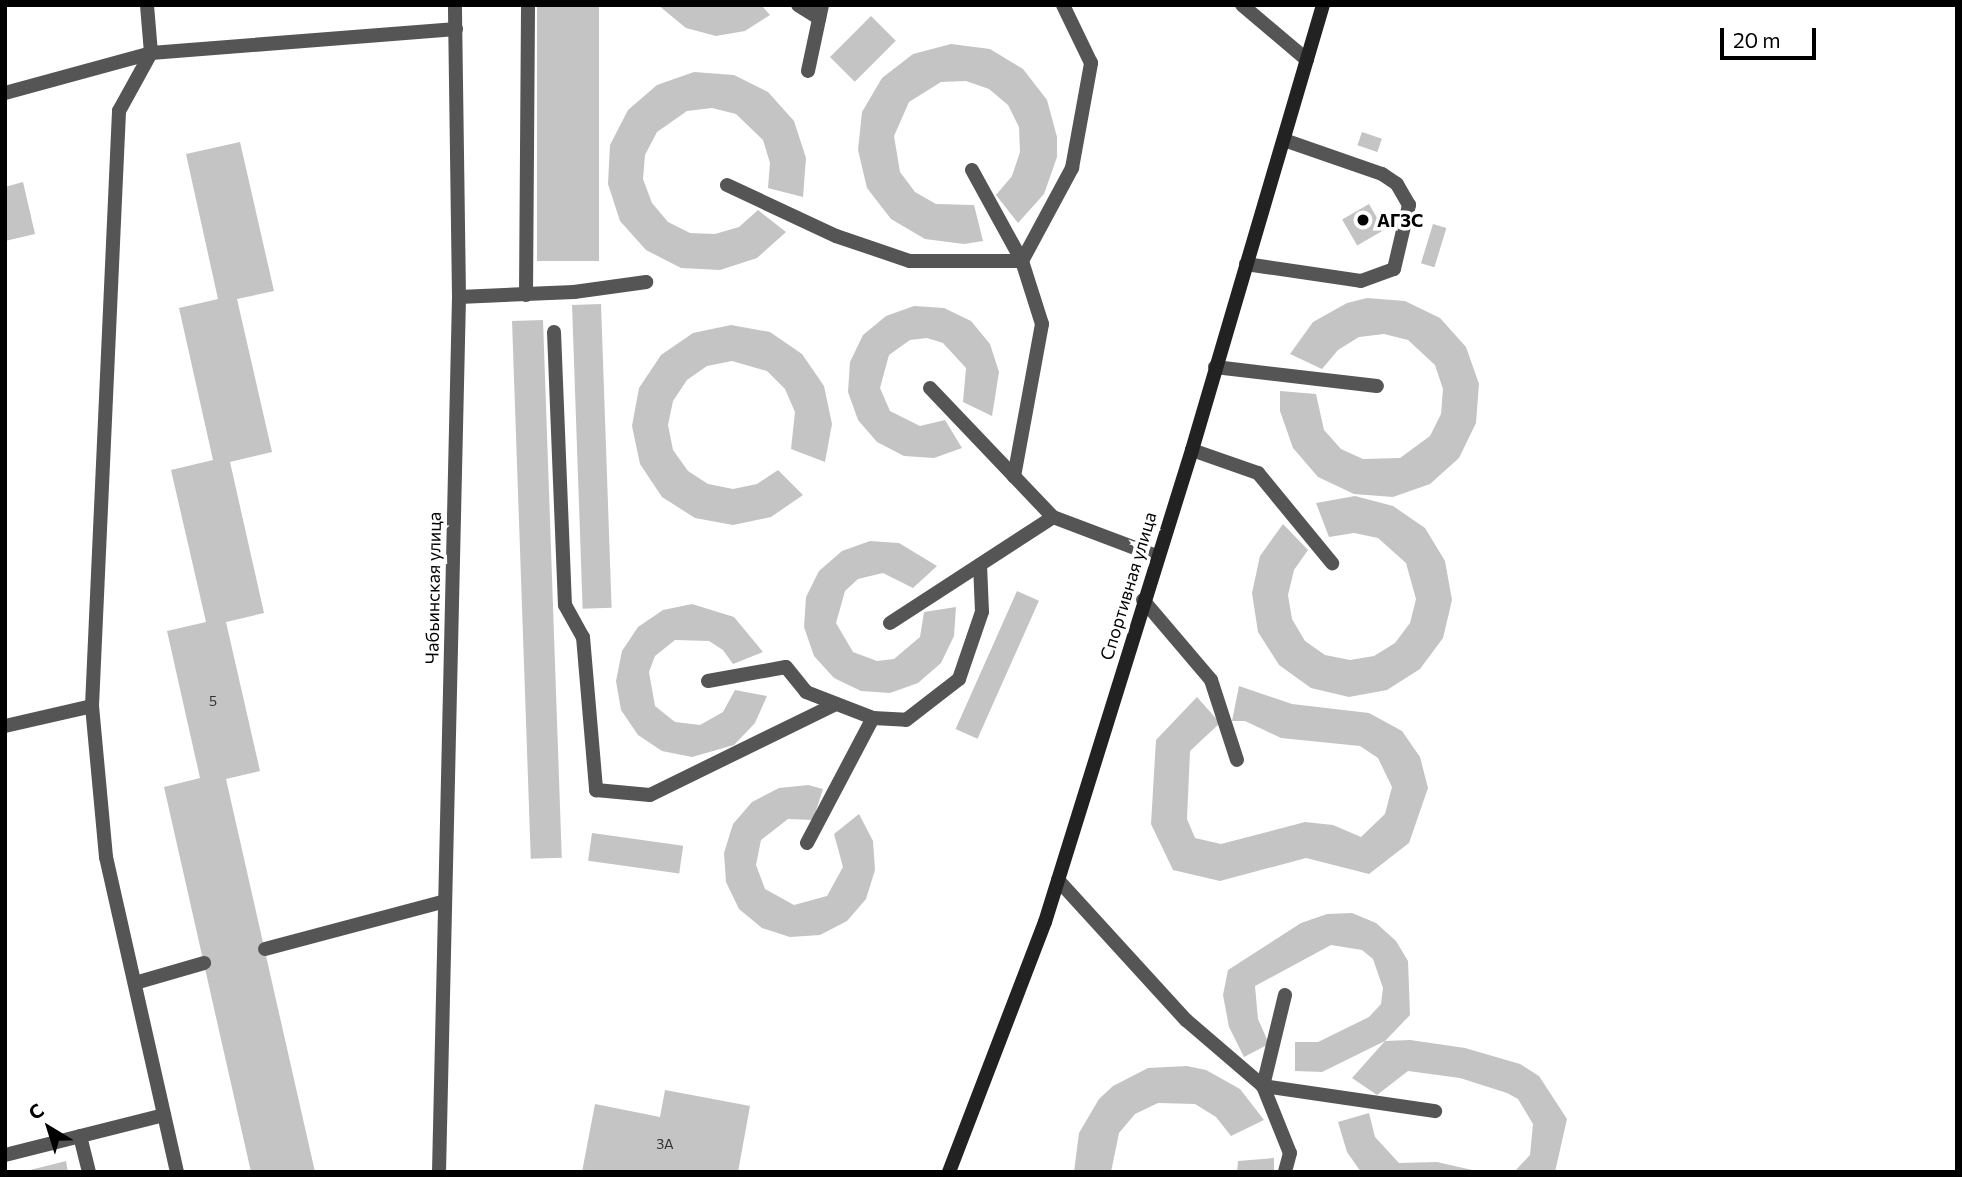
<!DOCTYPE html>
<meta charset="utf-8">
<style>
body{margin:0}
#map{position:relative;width:1962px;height:1177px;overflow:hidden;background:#fff;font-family:Commissioner,sans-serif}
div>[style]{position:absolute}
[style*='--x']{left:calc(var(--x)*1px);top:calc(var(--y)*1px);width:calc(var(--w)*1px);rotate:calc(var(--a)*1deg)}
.building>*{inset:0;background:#c4c4c4;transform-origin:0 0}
.lane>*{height:14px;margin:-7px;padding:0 7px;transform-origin:7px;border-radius:7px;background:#555}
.street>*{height:14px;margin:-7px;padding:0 7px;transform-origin:7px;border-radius:7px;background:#555}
.secondary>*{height:14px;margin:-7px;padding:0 7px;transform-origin:7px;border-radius:7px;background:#222}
.dots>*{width:19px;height:19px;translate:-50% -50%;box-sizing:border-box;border:4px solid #fff;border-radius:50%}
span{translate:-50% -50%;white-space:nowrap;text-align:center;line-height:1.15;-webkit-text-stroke:7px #fff;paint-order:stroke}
.number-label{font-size:14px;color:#313131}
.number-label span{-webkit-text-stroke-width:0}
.poi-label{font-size:18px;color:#000;font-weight:700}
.left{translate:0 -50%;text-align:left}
.street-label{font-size:18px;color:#000}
.frame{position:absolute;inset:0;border:7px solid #000;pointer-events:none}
.north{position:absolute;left:14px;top:1093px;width:70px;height:70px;-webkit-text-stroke:5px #fff;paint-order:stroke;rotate:322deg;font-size:19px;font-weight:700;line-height:28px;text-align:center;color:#000}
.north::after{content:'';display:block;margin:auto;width:24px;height:32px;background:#000;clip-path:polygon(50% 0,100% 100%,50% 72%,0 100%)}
.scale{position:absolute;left:1720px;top:28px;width:96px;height:32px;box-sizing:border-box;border:4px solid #000;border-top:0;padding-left:9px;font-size:21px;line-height:24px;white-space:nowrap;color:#000;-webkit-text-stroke:5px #fff;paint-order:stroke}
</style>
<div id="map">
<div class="building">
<i style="left:537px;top:5px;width:62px;height:256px"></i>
<i style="clip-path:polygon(658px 5px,761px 5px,770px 15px,745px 31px,716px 36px,686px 28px)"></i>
<i style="left:871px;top:16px;width:35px;height:58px;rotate:45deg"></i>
<i style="clip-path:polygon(951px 44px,990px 49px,1023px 69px,1047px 100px,1057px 137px,1057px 157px,1044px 194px,1018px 223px,996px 195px,1012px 176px,1020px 152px,1019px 127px,1008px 105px,989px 89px,966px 81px,941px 82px,909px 102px,894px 136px,900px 172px,915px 192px,936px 204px,974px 205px,983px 241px,964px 244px,925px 239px,891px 219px,867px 188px,858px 150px,862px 112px,882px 78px,913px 54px)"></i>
<i style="clip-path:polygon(694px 72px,734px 75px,768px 92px,794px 121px,806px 158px,803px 197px,768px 188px,770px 163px,763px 140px,736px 114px,712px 108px,687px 111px,657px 132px,645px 155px,643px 179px,652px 203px,668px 222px,690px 233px,715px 234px,739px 227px,758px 210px,786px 232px,757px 258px,720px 270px,681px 268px,646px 250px,620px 221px,608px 184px,610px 145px,628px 110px,657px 85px)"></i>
<i style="left:1362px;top:132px;width:21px;height:14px;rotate:19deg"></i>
<i style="clip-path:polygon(240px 142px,274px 291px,237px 299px,272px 452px,230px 462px,264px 613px,226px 622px,260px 771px,226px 779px,315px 1172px,251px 1172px,164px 787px,200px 778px,167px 631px,206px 622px,171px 470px,213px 460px,179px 308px,218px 299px,186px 154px)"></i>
<i style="clip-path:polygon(23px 182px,35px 234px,5px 241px,5px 187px)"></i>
<i style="left:1369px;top:204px;width:30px;height:31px;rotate:60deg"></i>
<i style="left:1433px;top:224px;width:14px;height:41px;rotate:17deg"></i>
<i style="clip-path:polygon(1367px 298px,1405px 301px,1440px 318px,1466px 347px,1479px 384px,1476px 423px,1459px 458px,1430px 484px,1393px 497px,1354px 494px,1318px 477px,1293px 448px,1280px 411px,1280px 391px,1316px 394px,1324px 430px,1341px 449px,1363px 459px,1400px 458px,1430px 436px,1441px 414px,1443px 389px,1435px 365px,1408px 340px,1384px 334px,1359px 337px,1338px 350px,1322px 369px,1290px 354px,1313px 322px,1347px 303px)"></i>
<i style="left:601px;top:304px;width:304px;height:29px;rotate:88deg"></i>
<i style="clip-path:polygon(914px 306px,944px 308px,971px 321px,990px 344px,999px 372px,992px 416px,963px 402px,966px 368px,943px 343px,927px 338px,910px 340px,889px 355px,880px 388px,890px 411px,920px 426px,945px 420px,962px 448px,934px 458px,904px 456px,877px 442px,858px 420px,848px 392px,850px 362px,863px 335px,886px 316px)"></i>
<i style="left:543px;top:320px;width:538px;height:31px;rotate:88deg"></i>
<i style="clip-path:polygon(731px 325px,770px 332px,802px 354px,824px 386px,832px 424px,825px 462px,791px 449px,795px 412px,785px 389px,767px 371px,732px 361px,707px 366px,687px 380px,673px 401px,668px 425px,673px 450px,688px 471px,708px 484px,733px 489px,757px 484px,778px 470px,803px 495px,771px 517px,733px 525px,695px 518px,662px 497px,640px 464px,632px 426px,639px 388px,661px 355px,693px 333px)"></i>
<i style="clip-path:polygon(1355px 496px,1393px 506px,1425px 528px,1445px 561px,1452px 600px,1443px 638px,1420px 669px,1387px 690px,1349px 697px,1311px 688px,1279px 665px,1258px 632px,1252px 593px,1260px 556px,1283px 524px,1308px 550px,1294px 570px,1288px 595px,1292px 619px,1305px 641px,1325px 655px,1350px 660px,1374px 656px,1395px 643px,1410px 623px,1416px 599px,1406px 563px,1378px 538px,1354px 533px,1329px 537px,1316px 503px)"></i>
<i style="clip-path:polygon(870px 541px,899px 543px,937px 566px,913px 588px,883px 573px,858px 579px,845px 591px,836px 623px,853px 652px,877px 661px,894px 659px,920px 637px,924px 612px,956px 607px,954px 636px,941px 663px,918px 683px,890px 693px,861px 691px,834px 678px,814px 656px,804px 627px,806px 597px,819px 571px,842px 551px)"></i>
<i style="left:1017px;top:591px;width:24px;height:151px;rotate:24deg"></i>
<i style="clip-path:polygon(692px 604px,734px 617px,763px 652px,733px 664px,723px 650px,709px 641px,675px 640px,655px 656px,649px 672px,655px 706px,675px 722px,700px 725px,723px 712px,735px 690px,767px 696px,755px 723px,734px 745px,692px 757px,662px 751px,638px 735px,621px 710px,616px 681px,622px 651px,638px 627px,663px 610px)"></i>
<i style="clip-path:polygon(1239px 686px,1292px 704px,1369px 713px,1402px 731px,1420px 757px,1428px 788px,1409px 843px,1369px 874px,1306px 858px,1220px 881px,1173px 870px,1151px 824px,1156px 740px,1197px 697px,1220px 723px,1190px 751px,1187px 819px,1195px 838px,1221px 844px,1305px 822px,1333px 825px,1361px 837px,1385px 814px,1392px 787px,1378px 758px,1360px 746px,1281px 738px,1245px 721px,1232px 721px)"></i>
<i style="clip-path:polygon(808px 785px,823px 789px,813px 820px,788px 819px,761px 840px,756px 865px,765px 889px,794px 905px,827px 896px,843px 867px,834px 834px,859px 814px,873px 841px,875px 870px,866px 899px,847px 921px,820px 935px,790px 937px,762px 928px,739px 909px,726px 882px,724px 853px,733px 824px,752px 802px,779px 788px)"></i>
<i style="left:592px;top:833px;width:92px;height:28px;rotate:8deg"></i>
<i style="clip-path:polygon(1352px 913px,1376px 923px,1396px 941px,1408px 961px,1410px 1015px,1385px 1041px,1322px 1072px,1295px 1071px,1295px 1042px,1318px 1042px,1369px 1017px,1381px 1004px,1383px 988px,1373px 959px,1362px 950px,1331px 945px,1255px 986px,1258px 1019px,1269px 1044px,1244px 1057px,1229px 1027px,1223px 995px,1228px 970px,1301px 923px,1327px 914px)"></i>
<i style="clip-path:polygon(1410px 1040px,1465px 1048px,1520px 1064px,1539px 1076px,1567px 1119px,1555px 1172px,1514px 1172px,1530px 1155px,1533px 1124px,1518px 1099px,1507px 1093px,1460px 1078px,1408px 1071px,1377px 1095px,1352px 1078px,1385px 1041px)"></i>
<i style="clip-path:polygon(1187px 1066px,1206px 1070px,1240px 1089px,1264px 1120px,1231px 1136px,1216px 1117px,1195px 1104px,1158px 1103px,1135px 1114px,1119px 1133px,1111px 1172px,1074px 1172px,1079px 1133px,1099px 1099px,1113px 1086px,1148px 1068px)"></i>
<i style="clip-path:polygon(665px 1090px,750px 1106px,738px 1172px,582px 1172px,595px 1104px,660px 1117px)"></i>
<i style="clip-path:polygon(1369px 1113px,1375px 1137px,1399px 1163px,1437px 1162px,1481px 1172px,1361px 1172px,1347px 1152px,1338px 1122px)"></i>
<i style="clip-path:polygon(1274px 1158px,1274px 1172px,1237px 1172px,1238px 1161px)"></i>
<i style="clip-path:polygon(66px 1161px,68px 1172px,26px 1172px,26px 1171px)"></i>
</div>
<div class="lane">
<i style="--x:798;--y:5;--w:25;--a:32"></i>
<i style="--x:1242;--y:5;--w:85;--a:40.2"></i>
<i style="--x:808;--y:71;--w:67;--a:-78"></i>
<i style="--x:5;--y:93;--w:151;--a:-15.3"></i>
<i style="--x:151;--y:53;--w:306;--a:-4.5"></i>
<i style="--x:972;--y:170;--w:104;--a:61.2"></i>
<i style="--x:1022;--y:261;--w:66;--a:72.4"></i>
<i style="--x:1042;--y:324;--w:155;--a:100.4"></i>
<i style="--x:727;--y:185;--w:120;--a:25.1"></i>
<i style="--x:836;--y:236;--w:78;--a:18.7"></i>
<i style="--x:910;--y:261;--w:112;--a:0"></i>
<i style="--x:1022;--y:261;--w:106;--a:-61.7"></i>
<i style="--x:1072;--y:168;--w:107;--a:-79.7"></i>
<i style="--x:1091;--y:63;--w:64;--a:-115.8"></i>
<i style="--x:1246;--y:264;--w:116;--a:8.4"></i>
<i style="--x:1361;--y:281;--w:35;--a:-20"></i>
<i style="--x:1394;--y:269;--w:66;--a:-76.8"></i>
<i style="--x:1409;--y:205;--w:24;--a:-120"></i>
<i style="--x:1397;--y:184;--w:18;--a:-146"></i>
<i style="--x:1382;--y:174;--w:104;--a:-160.9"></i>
<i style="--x:526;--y:295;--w:290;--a:-89.6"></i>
<i style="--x:459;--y:297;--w:115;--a:-2.5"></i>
<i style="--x:574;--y:292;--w:73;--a:-7.9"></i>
<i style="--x:554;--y:332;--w:273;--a:87.7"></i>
<i style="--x:565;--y:605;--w:37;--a:61"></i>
<i style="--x:583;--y:637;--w:154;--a:85.1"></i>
<i style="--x:596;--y:790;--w:54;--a:5.3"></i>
<i style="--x:650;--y:795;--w:207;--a:-26.1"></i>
<i style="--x:1215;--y:367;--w:163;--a:6.7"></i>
<i style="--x:930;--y:388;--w:178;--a:46.4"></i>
<i style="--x:1053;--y:517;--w:110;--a:20.7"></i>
<i style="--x:1192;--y:450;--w:70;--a:19.2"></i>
<i style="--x:1258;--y:473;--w:117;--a:50.6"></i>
<i style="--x:1143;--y:600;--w:105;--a:49.6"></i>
<i style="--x:1211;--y:680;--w:84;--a:72"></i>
<i style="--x:890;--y:623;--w:194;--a:-33"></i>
<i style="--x:708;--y:681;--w:79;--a:-10.2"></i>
<i style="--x:786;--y:667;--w:32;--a:51"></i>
<i style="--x:806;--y:692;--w:72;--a:21.2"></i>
<i style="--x:92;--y:706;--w:152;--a:84.7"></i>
<i style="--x:106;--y:857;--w:323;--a:77.3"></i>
<i style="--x:5;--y:726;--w:89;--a:-12.9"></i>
<i style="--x:92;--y:706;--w:596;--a:-87.4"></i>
<i style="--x:119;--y:111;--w:66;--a:-61.1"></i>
<i style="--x:151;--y:53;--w:48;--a:-94.8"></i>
<i style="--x:807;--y:843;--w:141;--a:-62.2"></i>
<i style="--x:873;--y:718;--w:33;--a:3"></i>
<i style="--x:906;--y:720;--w:67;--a:-37.7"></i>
<i style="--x:959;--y:679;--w:71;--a:-71.1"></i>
<i style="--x:982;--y:612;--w:47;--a:-92.4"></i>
<i style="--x:1058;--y:880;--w:190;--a:47.6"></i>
<i style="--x:1186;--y:1020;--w:101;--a:40.6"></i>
<i style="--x:1263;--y:1086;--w:72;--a:68.1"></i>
<i style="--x:1290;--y:1153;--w:20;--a:105"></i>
<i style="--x:265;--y:949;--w:186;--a:-14.9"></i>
<i style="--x:135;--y:983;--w:72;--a:-16.2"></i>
<i style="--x:1285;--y:995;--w:94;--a:103.6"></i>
<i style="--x:1263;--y:1086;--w:174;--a:8.3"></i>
<i style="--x:80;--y:1136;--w:37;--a:76"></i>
<i style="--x:5;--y:1155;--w:164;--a:-14.1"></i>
</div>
<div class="street">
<i style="--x:439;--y:1172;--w:875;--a:-88.69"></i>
<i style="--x:459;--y:297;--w:292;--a:-90.8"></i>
</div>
<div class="secondary">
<i style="--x:949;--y:1172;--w:268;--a:-69"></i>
<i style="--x:1045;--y:922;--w:494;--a:-72.7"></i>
<i style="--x:1192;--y:450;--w:464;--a:-73.6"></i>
</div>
<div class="dots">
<i style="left:1363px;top:220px;background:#000"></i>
</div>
<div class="number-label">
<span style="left:213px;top:701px">5</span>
<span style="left:665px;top:1144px">3А</span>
</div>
<div class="poi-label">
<span class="left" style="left:1377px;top:220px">АГЗС</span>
</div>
<div class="street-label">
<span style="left:1128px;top:586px;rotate:-73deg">Спортивная улица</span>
<span style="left:433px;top:588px;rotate:-89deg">Чабьинская улица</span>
</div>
<div class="frame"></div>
<div class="north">С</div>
<div class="scale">20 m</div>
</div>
